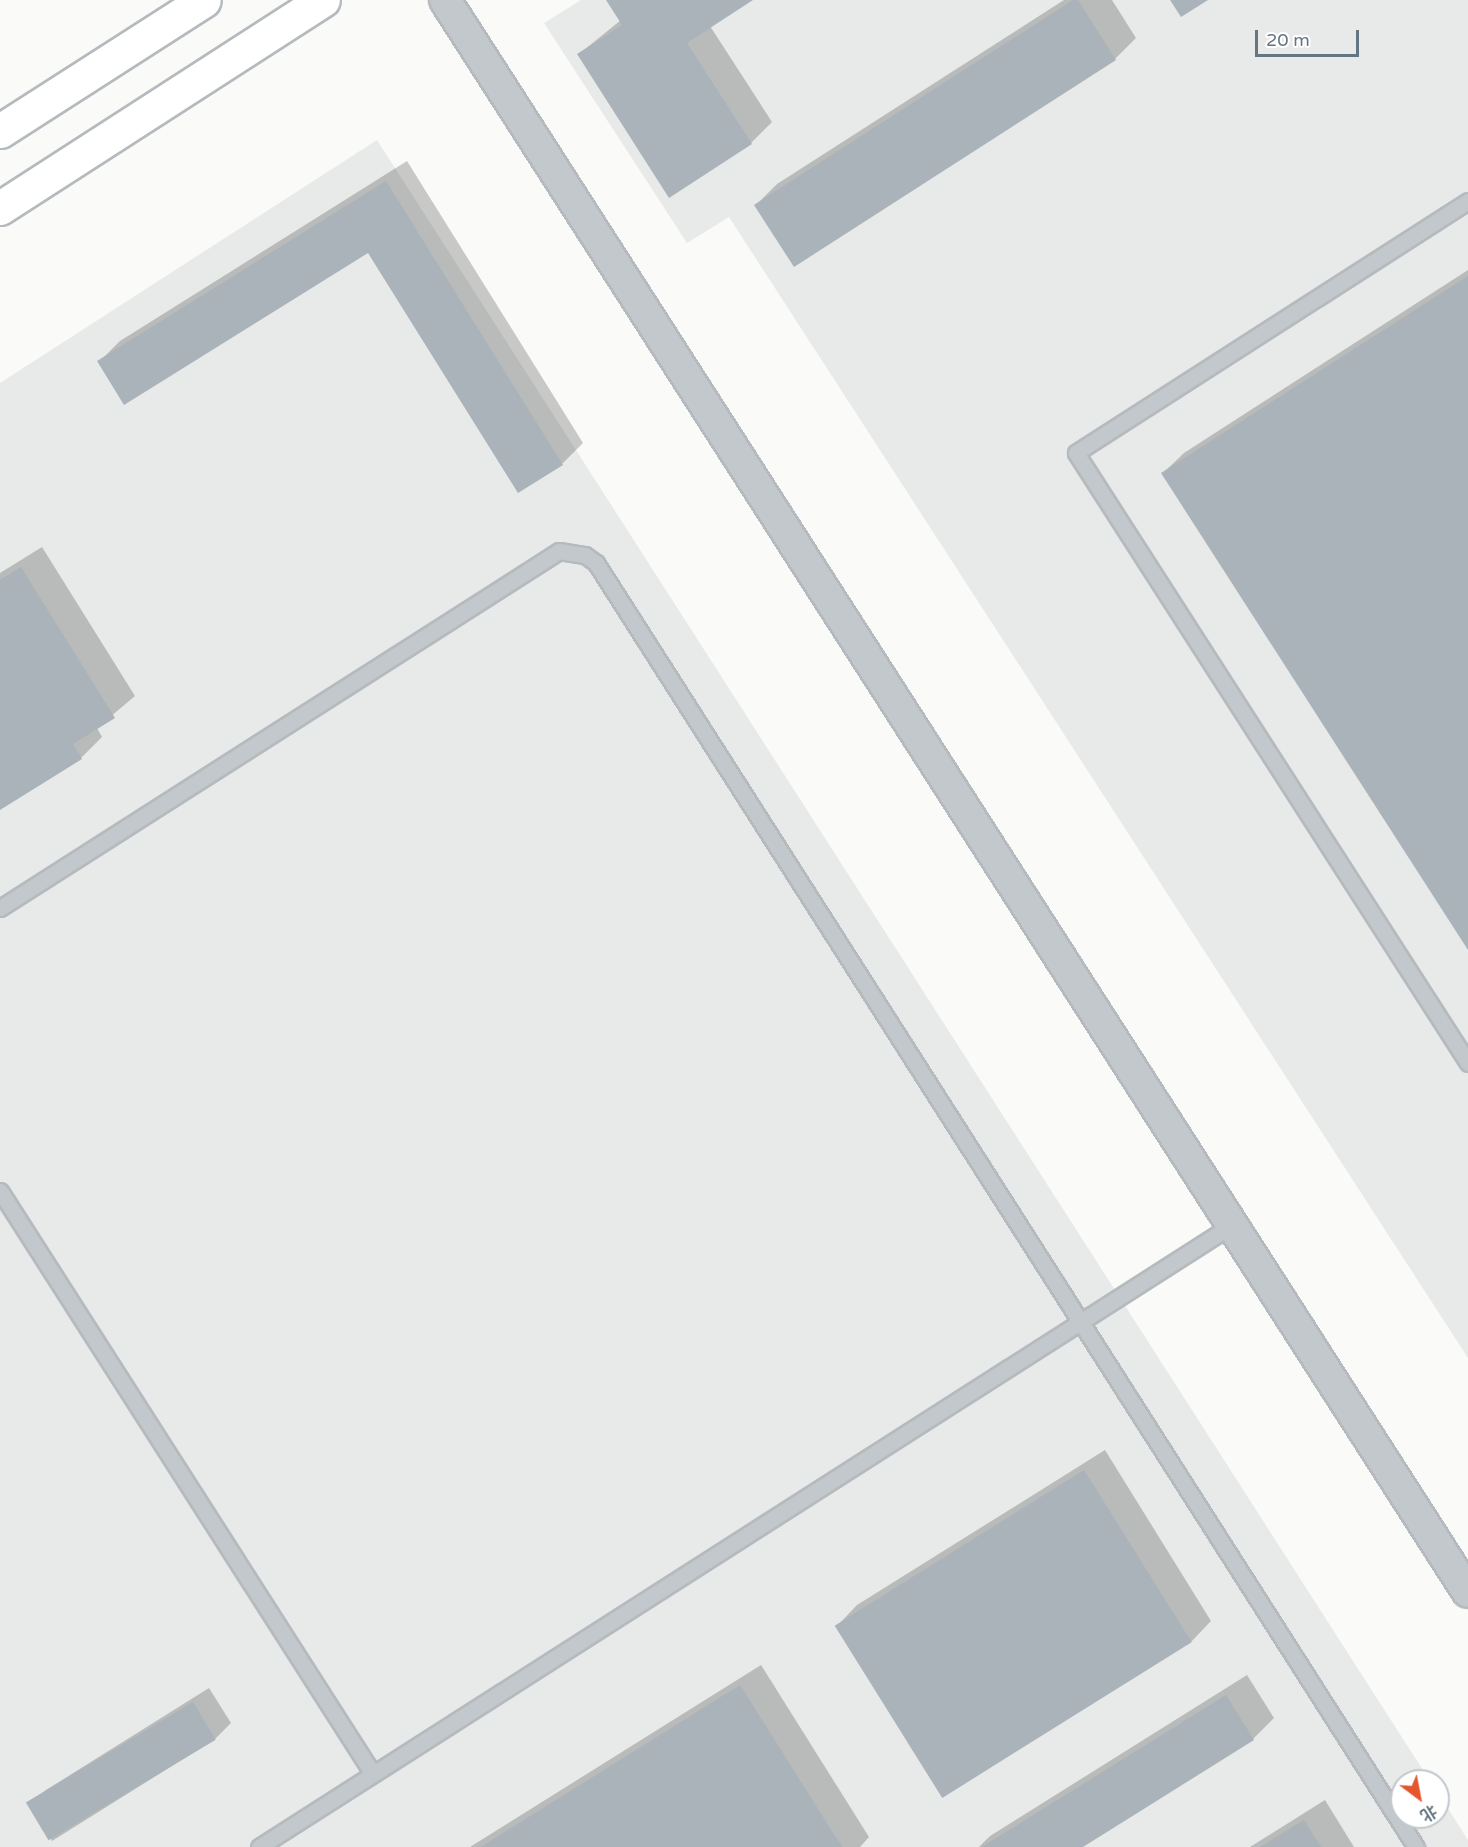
<!DOCTYPE html>
<meta charset="utf-8">
<style>
body{margin:0}
#map{position:relative;width:1468px;height:1847px;overflow:hidden;background:#fafaf8;font-family:"Varela Round","Noto Sans SC",sans-serif}
div>[style]{position:absolute}
[style*='--x']{left:calc(var(--x)*1px);top:calc(var(--y)*1px);width:calc(var(--w)*1px);rotate:calc(var(--a)*1deg)}
.built>*{inset:0;background:#e8e9e9}
.shadow>*{inset:0;background:#0003}
.building>*{inset:0;background:#aab3b9;transform-origin:0 0}
.roads{filter:drop-shadow(2px 0 #b5babe) drop-shadow(-2px 0 #b5babe) drop-shadow(0 2px #b5babe) drop-shadow(0 -2px #b5babe)}
.lane>*{height:15px;margin:-7.5px;padding:0 7.5px;transform-origin:7.5px;border-radius:7.5px;background:#c3c8cc}
.street>*{height:30px;margin:-15px;padding:0 15px;transform-origin:15px;border-radius:15px;background:#c3c8cc}
.primary>*{height:33px;margin:-16.5px;padding:0 16.5px;transform-origin:16.5px;border-radius:16.5px;background:#fff}
span{translate:-50% -50%;white-space:nowrap;text-align:center;line-height:1.15;-webkit-text-stroke:6px #fff;paint-order:stroke}
.north{position:absolute;left:1390px;top:1769px;width:60px;height:60px;box-sizing:border-box;background:#fff;border:2px solid #c1c8cd;border-radius:50%;rotate:148deg;font-size:16px;font-weight:700;line-height:24px;text-align:center;color:#657683}
.north::after{content:'';display:block;margin:auto;width:21px;height:27px;background:#e4572e;clip-path:polygon(50% 0,100% 100%,50% 72%,0 100%)}
.scale{position:absolute;left:1255px;top:30px;width:104px;height:27px;box-sizing:border-box;border:3px solid #657683;border-top:0;padding-left:8px;font-size:18px;line-height:21px;white-space:nowrap;color:#657683;-webkit-text-stroke:4px #fff;paint-order:stroke}
</style>
<div id="map">
<div class="built">
<i style="clip-path:polygon(581px 0,1468px 0,1468px 1358px,729px 217px,687px 243px,544px 23px)"></i>
<i style="clip-path:polygon(377px 140px,1430px 1781px,1402px 1781px,1402px 1817px,1438px 1817px,1438px 1793px,1468px 1840px,1468px 1847px,0 1847px,0 383px)"></i>
</div>
<div class="shadow">
<i style="clip-path:polygon(608px 0,750px 0,710px 26px,772px 122px,751px 143px,669px 195px,579px 54px,621px 20px)"></i>
<i style="clip-path:polygon(1064px 0,1112px 0,1136px 38px,1115px 59px,794px 265px,756px 205px,777px 184px)"></i>
<i style="clip-path:polygon(407px 161px,583px 443px,562px 464px,368px 251px,99px 362px,120px 341px)"></i>
<i style="clip-path:polygon(1468px 270px,1468px 948px,1163px 473px,1184px 453px)"></i>
<i style="clip-path:polygon(42px 547px,135px 696px,97px 728px,102px 737px,81px 758px,0 808px,0 573px)"></i>
<i style="clip-path:polygon(1105px 1450px,1211px 1621px,1191px 1642px,943px 1796px,837px 1626px,857px 1605px)"></i>
<i style="clip-path:polygon(761px 1665px,869px 1837px,860px 1847px,470px 1847px)"></i>
<i style="clip-path:polygon(1247px 1675px,1274px 1718px,1253px 1739px,1080px 1847px,979px 1847px,990px 1836px)"></i>
<i style="clip-path:polygon(209px 1688px,231px 1723px,215px 1739px,52px 1841px,30px 1805px,46px 1790px)"></i>
<i style="clip-path:polygon(1325px 1800px,1354px 1847px,1250px 1847px)"></i>
</div>
<div class="building">
<i style="clip-path:polygon(606px 0,753px 0,687px 43px,752px 144px,669px 198px,577px 54px,622px 25px)"></i>
<i style="clip-path:polygon(1073px 0,1078px 0,1116px 60px,794px 267px,754px 205px)"></i>
<i style="clip-path:polygon(1170px 0,1208px 0,1181px 17px)"></i>
<i style="clip-path:polygon(386px 181px,563px 465px,518px 493px,368px 253px,124px 405px,97px 361px)"></i>
<i style="clip-path:polygon(1468px 276px,1468px 950px,1161px 473px)"></i>
<i style="clip-path:polygon(21px 567px,115px 718px,73px 744px,82px 759px,0 810px,0 580px)"></i>
<i style="left:1084px;top:1470px;width:203px;height:294px;rotate:58deg"></i>
<i style="clip-path:polygon(740px 1685px,842px 1847px,481px 1847px)"></i>
<i style="clip-path:polygon(1226px 1695px,1254px 1740px,1083px 1847px,982px 1847px)"></i>
<i style="left:193px;top:1702px;width:44px;height:195px;rotate:59deg"></i>
<i style="clip-path:polygon(1304px 1820px,1321px 1847px,1260px 1847px)"></i>
</div>
<div class="roads">
<div class="lane">
<i style="--x:1468;--y:201;--w:466;--a:147.3"></i>
<i style="--x:1076;--y:453;--w:725;--a:57.27"></i>
<i style="--x:0;--y:908;--w:663;--a:-32.56"></i>
<i style="--x:559;--y:551;--w:26;--a:9"></i>
<i style="--x:585;--y:555;--w:14;--a:36"></i>
<i style="--x:596;--y:563;--w:1524;--a:57.44"></i>
<i style="--x:0;--y:1191;--w:692;--a:57.39"></i>
<i style="--x:259;--y:1847;--w:1155;--a:-32.59"></i>
</div>
<div class="street">
<i style="--x:445;--y:0;--w:1892;--a:57.28"></i>
</div>
<div class="primary">
<i style="--x:0;--y:131;--w:242;--a:-32.7"></i>
<i style="--x:0;--y:208;--w:384;--a:-32.8"></i>
</div>
</div>
<div class="north">北</div>
<div class="scale">20 m</div>
</div>
